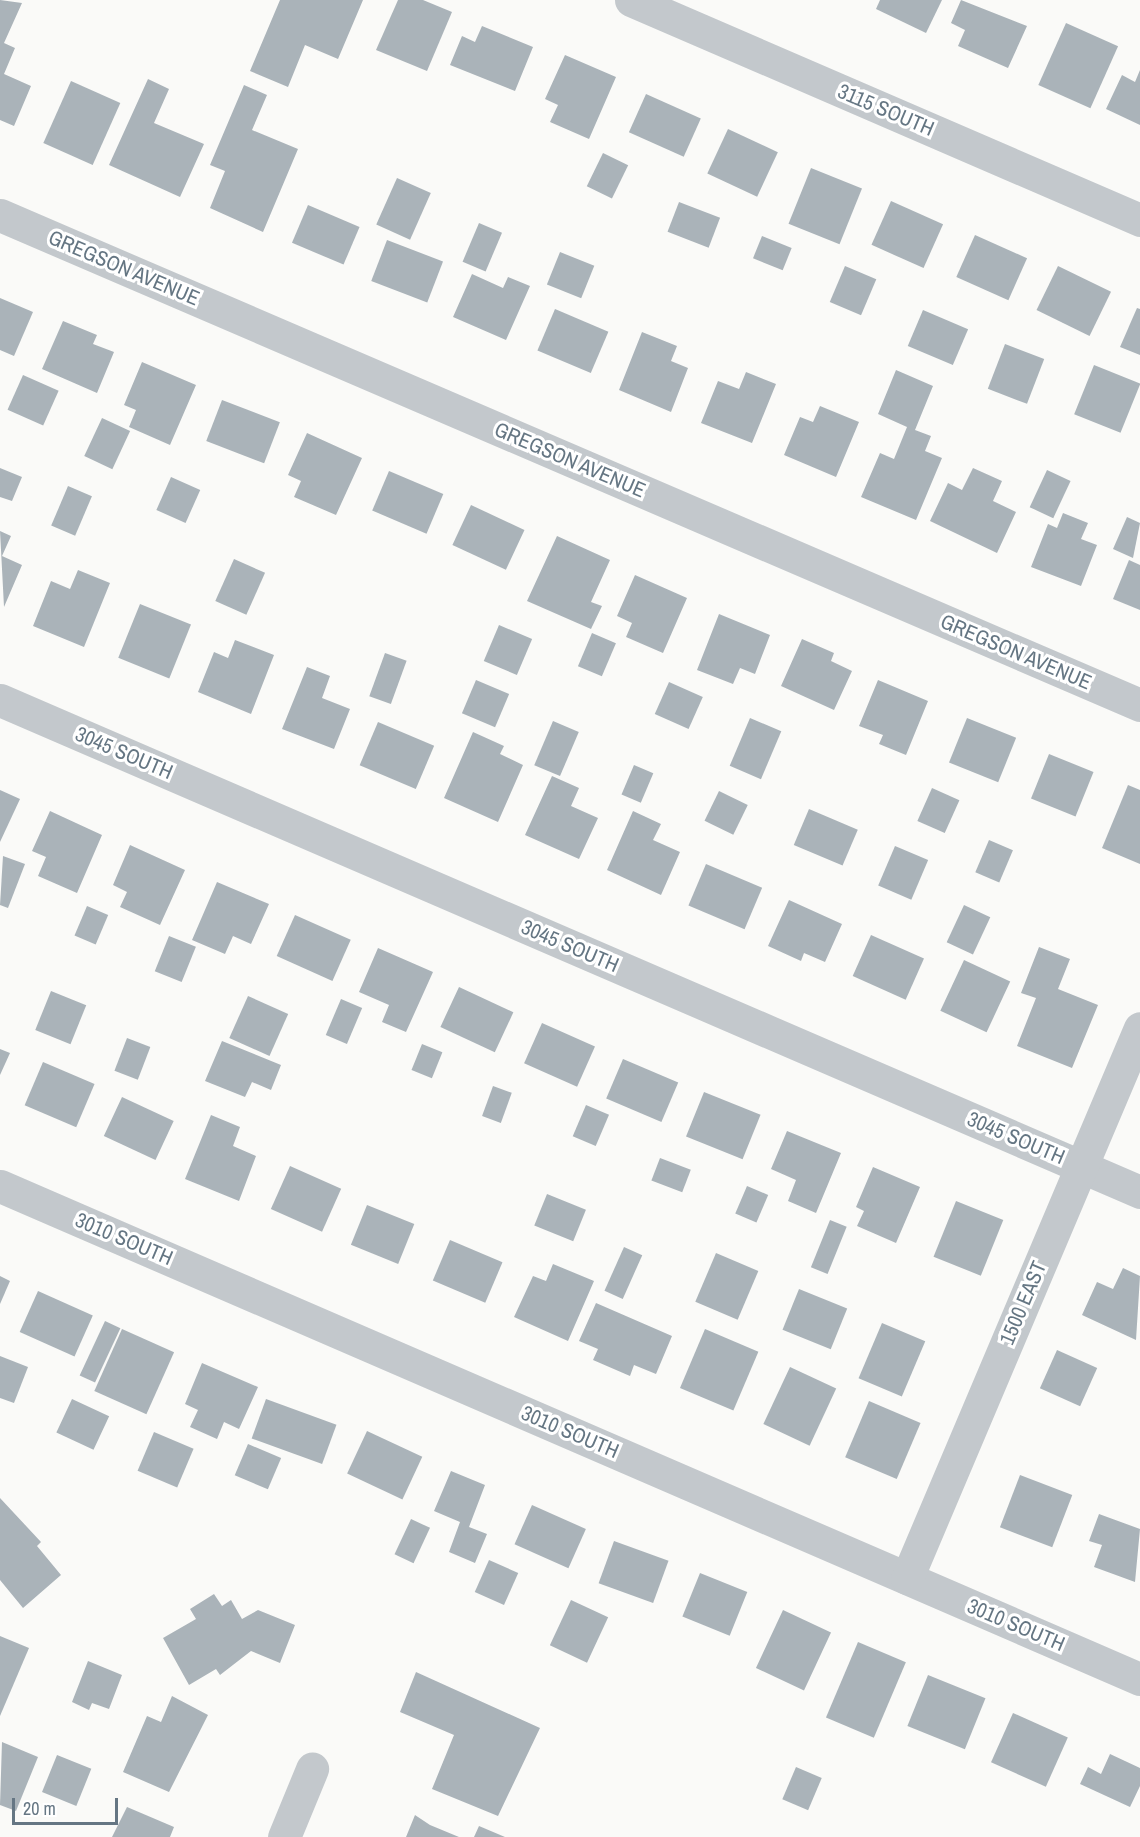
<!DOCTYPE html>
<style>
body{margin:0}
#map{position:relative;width:1140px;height:1837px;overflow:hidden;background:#fafaf8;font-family:"Archivo Narrow",sans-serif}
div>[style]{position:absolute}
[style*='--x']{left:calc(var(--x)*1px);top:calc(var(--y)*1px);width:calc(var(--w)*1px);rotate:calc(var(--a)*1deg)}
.building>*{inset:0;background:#aab3b9;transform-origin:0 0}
.minor>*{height:33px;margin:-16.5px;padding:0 16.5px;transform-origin:16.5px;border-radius:16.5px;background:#c3c8cc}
span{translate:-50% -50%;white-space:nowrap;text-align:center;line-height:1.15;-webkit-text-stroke:6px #fff;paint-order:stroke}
.street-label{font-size:21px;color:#657683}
.scale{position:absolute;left:12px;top:1798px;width:106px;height:27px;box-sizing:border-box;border:3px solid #657683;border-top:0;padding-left:8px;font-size:18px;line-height:21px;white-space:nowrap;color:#657683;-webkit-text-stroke:4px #fff;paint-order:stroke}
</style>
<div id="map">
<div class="building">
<i style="clip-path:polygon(0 0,22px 3px,4px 43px,15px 48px,4px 74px,31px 86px,14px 126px,0 120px)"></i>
<i style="clip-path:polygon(280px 0,363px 0,338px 59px,305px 45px,288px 87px,250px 71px)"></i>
<i style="clip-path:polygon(398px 0,423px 0,452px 12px,427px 71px,376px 50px)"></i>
<i style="clip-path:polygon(880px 0,942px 0,926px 33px,876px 9px)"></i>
<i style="clip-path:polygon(961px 0,1027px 26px,1008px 68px,958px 46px,965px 30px,951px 23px)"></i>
<i style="left:1066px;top:23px;width:57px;height:68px;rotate:24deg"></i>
<i style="clip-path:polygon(482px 26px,533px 47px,515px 91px,450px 65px,462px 36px,475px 42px)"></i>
<i style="clip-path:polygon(565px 55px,616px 77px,589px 139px,550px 122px,558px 105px,545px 99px)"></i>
<i style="clip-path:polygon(1140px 70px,1140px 125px,1106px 109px,1122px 75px,1135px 82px)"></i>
<i style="clip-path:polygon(148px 79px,169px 89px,154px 123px,204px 144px,180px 197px,109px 165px)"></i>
<i style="left:71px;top:81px;width:54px;height:68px;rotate:24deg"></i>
<i style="clip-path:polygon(244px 85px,267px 95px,252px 130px,298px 149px,263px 232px,210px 208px,225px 171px,210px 165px)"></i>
<i style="left:646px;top:94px;width:60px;height:42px;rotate:24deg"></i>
<i style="left:728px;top:129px;width:55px;height:49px;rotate:25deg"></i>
<i style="left:603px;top:153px;width:28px;height:37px;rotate:26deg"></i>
<i style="left:811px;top:168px;width:55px;height:60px;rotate:22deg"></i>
<i style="left:397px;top:178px;width:37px;height:51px;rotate:24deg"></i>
<i style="left:891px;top:201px;width:57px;height:48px;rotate:24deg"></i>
<i style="left:679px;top:202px;width:44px;height:32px;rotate:21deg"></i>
<i style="left:308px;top:205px;width:56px;height:41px;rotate:23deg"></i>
<i style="left:479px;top:223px;width:25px;height:42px;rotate:23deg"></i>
<i style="left:975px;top:235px;width:57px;height:46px;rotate:24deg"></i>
<i style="left:762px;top:236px;width:32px;height:24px;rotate:22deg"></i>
<i style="left:387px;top:240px;width:60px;height:44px;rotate:21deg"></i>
<i style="left:560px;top:252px;width:37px;height:35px;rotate:22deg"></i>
<i style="left:845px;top:266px;width:34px;height:39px;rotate:23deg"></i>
<i style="left:1058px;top:266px;width:59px;height:49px;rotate:26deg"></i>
<i style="clip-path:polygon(472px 274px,503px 288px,508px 277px,530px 286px,506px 340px,453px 317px)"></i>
<i style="clip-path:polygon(0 298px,33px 312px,14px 356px,0 350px)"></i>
<i style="clip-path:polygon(1137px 308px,1140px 309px,1140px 355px,1120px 347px)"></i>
<i style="left:555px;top:309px;width:58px;height:45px;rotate:23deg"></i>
<i style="left:923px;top:310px;width:49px;height:39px;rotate:23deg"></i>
<i style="clip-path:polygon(63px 321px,97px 335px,93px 344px,114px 352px,97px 393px,42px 369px)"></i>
<i style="clip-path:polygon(642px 332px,677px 346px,671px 361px,688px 368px,671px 412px,619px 390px)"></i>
<i style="left:1005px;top:344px;width:42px;height:48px;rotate:21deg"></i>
<i style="clip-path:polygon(142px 362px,196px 385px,170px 445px,129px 427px,136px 410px,124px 405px)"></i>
<i style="left:1094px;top:365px;width:50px;height:53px;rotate:22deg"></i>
<i style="clip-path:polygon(896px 370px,933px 386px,915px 430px,931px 436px,925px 451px,942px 458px,916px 520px,861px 497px,880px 453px,894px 459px,907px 427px,878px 414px)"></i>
<i style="clip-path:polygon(746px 372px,776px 384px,752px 443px,701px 423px,718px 381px,739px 389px)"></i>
<i style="left:23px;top:375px;width:39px;height:38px;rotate:24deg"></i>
<i style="left:222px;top:400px;width:62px;height:44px;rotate:21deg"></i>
<i style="clip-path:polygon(820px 406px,859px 422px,836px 477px,784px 455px,800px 417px,813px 422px)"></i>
<i style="left:102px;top:418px;width:31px;height:42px;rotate:25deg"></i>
<i style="clip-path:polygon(307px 433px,362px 458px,336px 515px,294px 497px,301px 481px,288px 475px)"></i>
<i style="clip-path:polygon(0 468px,22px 477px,12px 501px,0 497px)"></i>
<i style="clip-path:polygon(973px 468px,1002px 481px,993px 501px,1016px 512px,997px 553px,930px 521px,948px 483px,962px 490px)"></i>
<i style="left:1047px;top:470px;width:26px;height:41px;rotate:25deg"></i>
<i style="left:389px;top:471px;width:59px;height:43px;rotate:23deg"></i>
<i style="left:171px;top:477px;width:32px;height:36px;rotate:24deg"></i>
<i style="left:68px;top:486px;width:26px;height:43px;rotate:23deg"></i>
<i style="left:471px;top:505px;width:59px;height:44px;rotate:25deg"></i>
<i style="clip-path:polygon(1063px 513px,1088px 523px,1081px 539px,1097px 545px,1081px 586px,1031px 567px,1048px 524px,1057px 528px)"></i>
<i style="clip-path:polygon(1127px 517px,1140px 523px,1133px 558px,1113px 549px)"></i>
<i style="clip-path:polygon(0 531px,11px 536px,2px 556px,22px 565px,4px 607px)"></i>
<i style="clip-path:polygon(557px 536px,610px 560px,591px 602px,602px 606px,591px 629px,527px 601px)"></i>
<i style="left:234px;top:559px;width:34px;height:46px;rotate:24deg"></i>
<i style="clip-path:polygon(1129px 560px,1140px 565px,1140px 610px,1113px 599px)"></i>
<i style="clip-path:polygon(78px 570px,110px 583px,84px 647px,33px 626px,51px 581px,70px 589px)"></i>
<i style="clip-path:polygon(635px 575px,687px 598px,663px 653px,626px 637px,632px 623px,617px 616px)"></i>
<i style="left:140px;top:604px;width:55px;height:58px;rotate:22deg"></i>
<i style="clip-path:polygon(719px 614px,770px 635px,755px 674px,740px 668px,733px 684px,697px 670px)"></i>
<i style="left:499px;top:625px;width:36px;height:39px;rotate:23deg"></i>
<i style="left:592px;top:633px;width:26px;height:36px;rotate:23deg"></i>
<i style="clip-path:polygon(802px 639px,834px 653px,831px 661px,852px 671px,834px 710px,781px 686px)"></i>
<i style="clip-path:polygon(235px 640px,274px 655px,251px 714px,198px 692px,214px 652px,228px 658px)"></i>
<i style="left:385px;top:653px;width:23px;height:46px;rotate:20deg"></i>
<i style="clip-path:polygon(307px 667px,330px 676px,322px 698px,350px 709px,334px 749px,282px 729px)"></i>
<i style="left:476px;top:680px;width:36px;height:36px;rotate:23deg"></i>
<i style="clip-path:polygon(878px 680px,928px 701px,906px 755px,879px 744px,883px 735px,859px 726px)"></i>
<i style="left:669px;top:682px;width:37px;height:35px;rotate:24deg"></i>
<i style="left:750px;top:718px;width:34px;height:52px;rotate:23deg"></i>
<i style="left:967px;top:718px;width:53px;height:48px;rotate:22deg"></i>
<i style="left:553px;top:721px;width:28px;height:48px;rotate:23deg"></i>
<i style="left:378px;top:722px;width:61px;height:47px;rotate:23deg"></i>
<i style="clip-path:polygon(473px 732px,504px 746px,500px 754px,523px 765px,498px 822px,444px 798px)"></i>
<i style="left:1049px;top:754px;width:48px;height:48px;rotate:22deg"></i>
<i style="left:634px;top:765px;width:21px;height:32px;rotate:23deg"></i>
<i style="clip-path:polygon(552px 776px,579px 788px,571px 806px,598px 818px,579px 859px,525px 835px)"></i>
<i style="clip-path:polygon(1128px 785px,1140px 790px,1140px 864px,1102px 848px)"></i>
<i style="left:932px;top:788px;width:30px;height:36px;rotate:24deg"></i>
<i style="clip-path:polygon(0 790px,20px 799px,0 842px)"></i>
<i style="left:719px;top:791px;width:32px;height:33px;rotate:26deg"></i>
<i style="left:809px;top:809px;width:53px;height:39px;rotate:23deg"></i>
<i style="clip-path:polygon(50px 811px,102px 835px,77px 893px,38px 876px,46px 857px,32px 851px)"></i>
<i style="clip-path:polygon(633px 811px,661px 824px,653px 840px,680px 852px,661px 895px,607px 870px)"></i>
<i style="left:989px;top:840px;width:26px;height:35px;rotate:23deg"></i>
<i style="clip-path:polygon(130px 845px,185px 870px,160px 925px,120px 907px,127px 892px,113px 885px)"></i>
<i style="left:895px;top:846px;width:36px;height:43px;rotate:23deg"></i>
<i style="clip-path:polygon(3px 856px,25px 864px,8px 908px,0 905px)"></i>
<i style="left:706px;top:864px;width:61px;height:45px;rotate:23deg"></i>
<i style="clip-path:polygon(217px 882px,269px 904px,251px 944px,233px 936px,225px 954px,192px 940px)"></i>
<i style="clip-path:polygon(789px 900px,842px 924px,825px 962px,804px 953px,801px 961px,768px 946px)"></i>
<i style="left:964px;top:905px;width:29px;height:41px;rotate:25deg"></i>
<i style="left:87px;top:906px;width:23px;height:32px;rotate:23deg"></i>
<i style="left:295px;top:915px;width:61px;height:45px;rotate:24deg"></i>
<i style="left:871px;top:935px;width:58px;height:45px;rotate:24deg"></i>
<i style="left:169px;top:936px;width:29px;height:38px;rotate:22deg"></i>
<i style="clip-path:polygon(1039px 947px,1070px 959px,1058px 989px,1098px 1005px,1072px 1068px,1017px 1046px,1036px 998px,1021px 993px)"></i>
<i style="clip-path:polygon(378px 948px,433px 972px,406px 1032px,382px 1022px,389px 1005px,359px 992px)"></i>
<i style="left:964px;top:960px;width:51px;height:56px;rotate:25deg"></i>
<i style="left:459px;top:987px;width:60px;height:44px;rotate:25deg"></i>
<i style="left:51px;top:991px;width:38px;height:42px;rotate:22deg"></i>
<i style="left:248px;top:996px;width:44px;height:46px;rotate:24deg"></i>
<i style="left:341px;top:999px;width:23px;height:39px;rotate:23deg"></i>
<i style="left:542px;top:1023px;width:58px;height:44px;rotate:24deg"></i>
<i style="left:127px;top:1038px;width:25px;height:35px;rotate:21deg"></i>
<i style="clip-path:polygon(222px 1041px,281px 1065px,271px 1090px,252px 1082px,245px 1097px,205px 1081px)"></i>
<i style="left:422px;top:1044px;width:22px;height:28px;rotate:22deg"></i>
<i style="clip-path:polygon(0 1049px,10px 1053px,0 1075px)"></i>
<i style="left:623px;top:1059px;width:60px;height:43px;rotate:23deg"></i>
<i style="left:43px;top:1062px;width:56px;height:47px;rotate:23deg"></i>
<i style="left:493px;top:1086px;width:20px;height:32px;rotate:20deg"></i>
<i style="left:704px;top:1092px;width:61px;height:48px;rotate:22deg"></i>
<i style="left:122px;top:1097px;width:57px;height:43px;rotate:25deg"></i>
<i style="left:586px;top:1105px;width:25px;height:34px;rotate:23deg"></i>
<i style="clip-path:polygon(211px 1115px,240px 1127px,233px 1146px,256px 1156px,239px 1201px,185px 1179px)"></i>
<i style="clip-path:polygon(787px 1131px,841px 1153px,816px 1213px,788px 1201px,796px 1180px,771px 1169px)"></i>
<i style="left:660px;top:1158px;width:33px;height:24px;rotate:21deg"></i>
<i style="left:290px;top:1166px;width:56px;height:47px;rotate:24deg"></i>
<i style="clip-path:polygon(873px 1167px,920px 1187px,896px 1243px,857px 1226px,864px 1211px,856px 1207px)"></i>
<i style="left:747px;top:1186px;width:23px;height:30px;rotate:23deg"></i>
<i style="left:547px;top:1194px;width:42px;height:34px;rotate:22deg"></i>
<i style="left:956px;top:1201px;width:51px;height:60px;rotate:22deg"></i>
<i style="left:367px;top:1205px;width:51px;height:43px;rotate:22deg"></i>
<i style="left:830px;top:1220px;width:18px;height:51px;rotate:22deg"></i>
<i style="left:450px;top:1240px;width:57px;height:44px;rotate:23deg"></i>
<i style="left:624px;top:1247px;width:20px;height:48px;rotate:24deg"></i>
<i style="left:716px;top:1253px;width:46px;height:53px;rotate:23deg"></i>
<i style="clip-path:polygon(553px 1264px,594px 1281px,568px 1341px,514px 1317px,533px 1276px,546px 1281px)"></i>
<i style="clip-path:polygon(1123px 1268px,1140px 1276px,1136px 1340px,1082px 1315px,1097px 1282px,1113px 1289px)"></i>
<i style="clip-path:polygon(0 1276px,10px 1281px,0 1304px)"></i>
<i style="left:799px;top:1289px;width:52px;height:44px;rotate:22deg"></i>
<i style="left:38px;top:1291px;width:60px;height:45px;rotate:24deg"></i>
<i style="clip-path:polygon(596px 1303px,672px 1336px,656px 1374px,634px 1365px,630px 1376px,593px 1360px,598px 1349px,579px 1341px)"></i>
<i style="left:105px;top:1321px;width:17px;height:60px;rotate:25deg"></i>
<i style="left:882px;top:1323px;width:47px;height:60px;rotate:23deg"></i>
<i style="left:122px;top:1329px;width:57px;height:68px;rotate:24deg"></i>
<i style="left:705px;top:1329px;width:58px;height:64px;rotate:23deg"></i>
<i style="left:1057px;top:1350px;width:44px;height:42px;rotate:24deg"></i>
<i style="clip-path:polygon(0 1356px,28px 1367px,14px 1403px,0 1398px)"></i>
<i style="clip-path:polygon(202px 1363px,258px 1387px,239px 1429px,224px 1422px,217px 1439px,190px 1427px,198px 1410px,185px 1404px)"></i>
<i style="left:790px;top:1367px;width:51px;height:63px;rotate:25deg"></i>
<i style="left:72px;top:1399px;width:41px;height:37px;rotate:25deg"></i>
<i style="left:266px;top:1399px;width:75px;height:42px;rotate:20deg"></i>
<i style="left:869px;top:1401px;width:56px;height:61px;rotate:23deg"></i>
<i style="left:367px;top:1431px;width:61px;height:47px;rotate:25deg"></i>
<i style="left:154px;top:1432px;width:43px;height:42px;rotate:23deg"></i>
<i style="left:248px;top:1444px;width:36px;height:34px;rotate:23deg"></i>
<i style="clip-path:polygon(451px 1471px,485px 1485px,469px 1527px,487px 1534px,475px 1563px,449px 1552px,460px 1522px,434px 1511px)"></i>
<i style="left:1020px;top:1475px;width:56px;height:56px;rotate:21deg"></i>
<i style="clip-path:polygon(0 1498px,41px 1542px,37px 1546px,61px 1575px,23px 1608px,0 1580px)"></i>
<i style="left:532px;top:1505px;width:59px;height:43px;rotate:24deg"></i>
<i style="clip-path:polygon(1099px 1514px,1140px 1529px,1135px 1582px,1094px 1567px,1102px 1545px,1089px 1541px)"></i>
<i style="left:411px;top:1519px;width:21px;height:39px;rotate:25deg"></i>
<i style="left:614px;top:1541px;width:58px;height:45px;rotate:20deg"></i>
<i style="left:489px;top:1560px;width:32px;height:35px;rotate:24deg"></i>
<i style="left:700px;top:1573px;width:51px;height:47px;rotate:22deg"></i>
<i style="clip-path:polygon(214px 1594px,222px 1606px,231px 1600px,242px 1619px,258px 1610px,295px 1625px,280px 1663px,251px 1651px,220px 1675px,216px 1669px,189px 1685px,163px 1638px,196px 1619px,190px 1609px)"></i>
<i style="left:571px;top:1600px;width:41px;height:50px;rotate:25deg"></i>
<i style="left:783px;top:1610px;width:53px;height:64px;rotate:25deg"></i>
<i style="clip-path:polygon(0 1636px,29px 1648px,0 1716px)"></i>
<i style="left:858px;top:1642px;width:52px;height:82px;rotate:23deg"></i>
<i style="clip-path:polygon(88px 1661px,122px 1675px,109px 1709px,92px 1703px,89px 1710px,72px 1702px)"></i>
<i style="clip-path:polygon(416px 1672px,540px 1728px,498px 1816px,432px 1789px,454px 1735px,400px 1712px)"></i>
<i style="left:928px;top:1675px;width:62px;height:55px;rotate:22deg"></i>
<i style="clip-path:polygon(172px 1696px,208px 1715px,169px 1792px,123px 1772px,147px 1716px,161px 1722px)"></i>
<i style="left:1013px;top:1713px;width:60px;height:54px;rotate:24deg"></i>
<i style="clip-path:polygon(2px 1742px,38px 1757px,16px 1811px,0 1805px)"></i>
<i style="clip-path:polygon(1110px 1754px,1140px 1768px,1140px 1786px,1130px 1807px,1080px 1784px,1088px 1767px,1101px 1774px)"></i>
<i style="left:57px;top:1755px;width:37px;height:40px;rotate:22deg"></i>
<i style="left:796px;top:1767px;width:28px;height:35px;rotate:23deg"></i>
<i style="clip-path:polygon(127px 1807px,174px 1827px,170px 1837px,112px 1837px)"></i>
<i style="clip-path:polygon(415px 1815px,430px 1825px,459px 1837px,406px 1837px)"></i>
<i style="clip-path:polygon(479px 1826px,505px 1837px,474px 1837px)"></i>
</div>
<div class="minor">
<i style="--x:631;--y:0;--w:555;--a:23.37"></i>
<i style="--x:0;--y:215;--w:1241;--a:23.26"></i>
<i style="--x:0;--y:700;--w:1242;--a:23.34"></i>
<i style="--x:0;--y:1186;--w:1242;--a:23.39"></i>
<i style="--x:907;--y:1578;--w:597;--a:-67.04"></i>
<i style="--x:284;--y:1837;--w:74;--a:-67.6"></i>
</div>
<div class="street-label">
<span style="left:886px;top:110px;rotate:23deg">3115 SOUTH</span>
<span style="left:124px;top:268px;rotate:23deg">GREGSON AVENUE</span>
<span style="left:570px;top:460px;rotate:23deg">GREGSON AVENUE</span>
<span style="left:1016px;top:652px;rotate:23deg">GREGSON AVENUE</span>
<span style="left:124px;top:753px;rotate:23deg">3045 SOUTH</span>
<span style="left:570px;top:946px;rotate:23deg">3045 SOUTH</span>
<span style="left:1016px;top:1138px;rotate:23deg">3045 SOUTH</span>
<span style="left:124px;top:1239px;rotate:23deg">3010 SOUTH</span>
<span style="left:1023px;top:1303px;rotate:-67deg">1500 EAST</span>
<span style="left:570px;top:1432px;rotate:23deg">3010 SOUTH</span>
<span style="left:1016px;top:1625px;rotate:23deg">3010 SOUTH</span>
</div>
<div class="scale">20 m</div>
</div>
